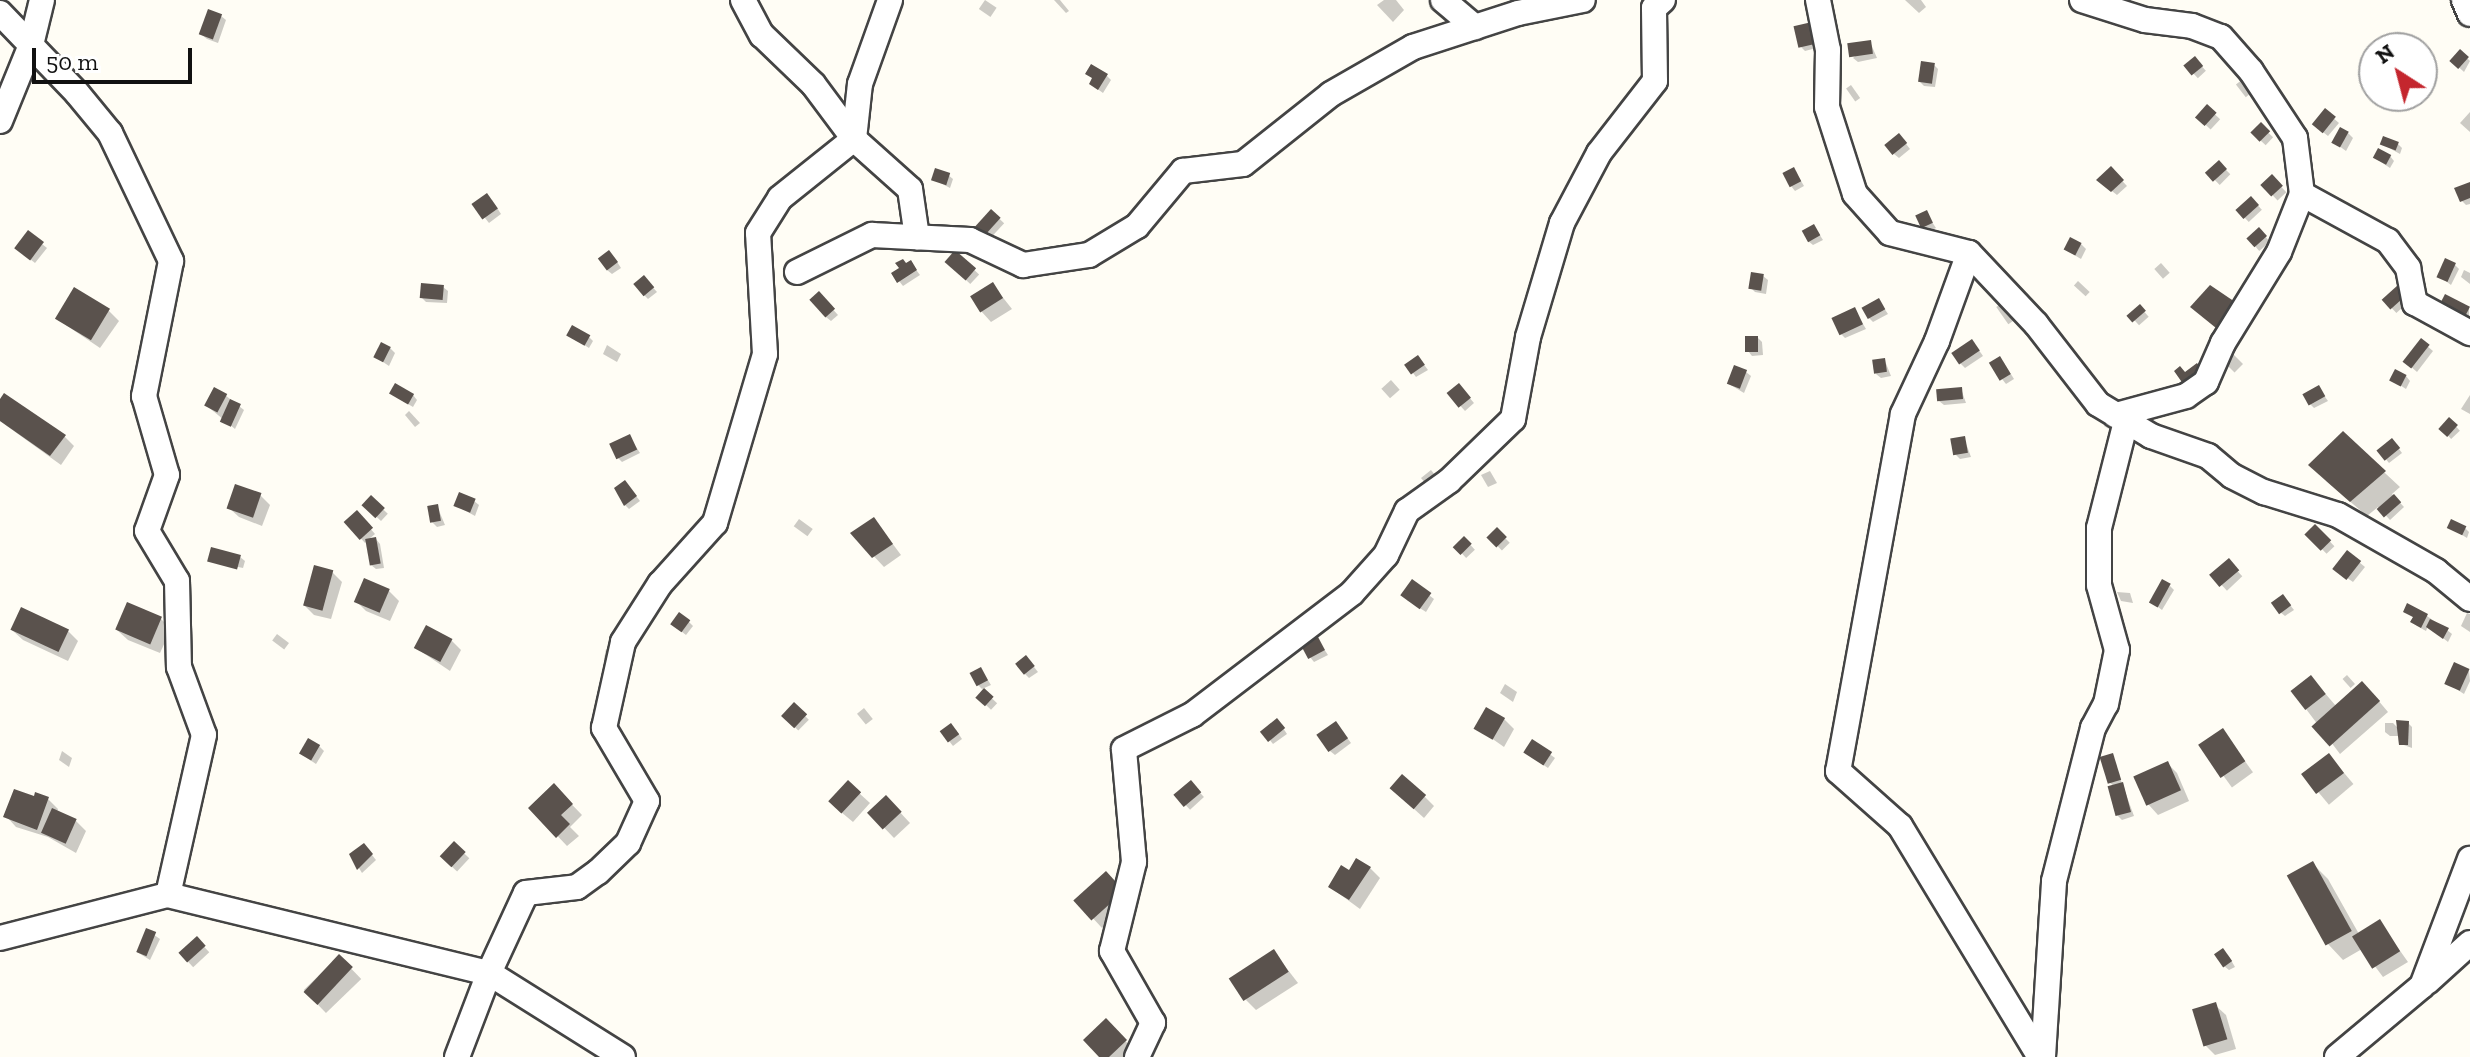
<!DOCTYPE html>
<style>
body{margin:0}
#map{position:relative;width:2470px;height:1057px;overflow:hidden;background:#fffdf5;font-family:"Zilla Slab",serif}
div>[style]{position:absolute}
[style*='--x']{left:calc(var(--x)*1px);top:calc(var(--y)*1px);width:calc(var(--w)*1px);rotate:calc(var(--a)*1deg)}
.shadow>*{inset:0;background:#0003;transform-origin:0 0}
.building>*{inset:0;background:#5a524d;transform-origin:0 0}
.roads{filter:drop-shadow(2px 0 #444) drop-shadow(-2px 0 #444) drop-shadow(0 2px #444) drop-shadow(0 -2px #444)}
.minor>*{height:24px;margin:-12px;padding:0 12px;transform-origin:12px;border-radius:12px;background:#fff}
span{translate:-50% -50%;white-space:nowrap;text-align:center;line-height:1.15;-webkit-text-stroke:8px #fff;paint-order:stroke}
.north{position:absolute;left:2358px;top:32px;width:80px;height:80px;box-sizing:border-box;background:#fff;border:2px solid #a0a0a0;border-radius:50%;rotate:324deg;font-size:22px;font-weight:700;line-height:32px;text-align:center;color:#111}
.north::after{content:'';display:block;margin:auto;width:28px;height:36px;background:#c4262e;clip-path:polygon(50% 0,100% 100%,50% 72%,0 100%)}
.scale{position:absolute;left:32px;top:48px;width:160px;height:36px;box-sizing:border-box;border:4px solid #111;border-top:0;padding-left:10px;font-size:24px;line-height:28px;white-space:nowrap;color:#111;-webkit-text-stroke:6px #fff;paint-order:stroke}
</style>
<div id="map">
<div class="shadow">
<i style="left:985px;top:0;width:14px;height:11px;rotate:34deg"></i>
<i style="clip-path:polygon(1054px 0,1060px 0,1069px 11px,1066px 13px)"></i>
<i style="clip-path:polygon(1384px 0,1396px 0,1404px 10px,1393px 22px,1377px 5px)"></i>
<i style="clip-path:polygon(1905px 0,1921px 0,1926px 7px,1919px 13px)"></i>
<i style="clip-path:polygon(221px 16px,226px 20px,218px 43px,207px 39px,202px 35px)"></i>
<i style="clip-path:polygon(1811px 25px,1820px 47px,1805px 51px,1801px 47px)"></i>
<i style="clip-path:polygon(1870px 42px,1877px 58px,1858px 62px,1853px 58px)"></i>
<i style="clip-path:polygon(2460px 51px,2470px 61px,2464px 72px,2452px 61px)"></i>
<i style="left:2195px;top:59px;width:16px;height:11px;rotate:47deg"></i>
<i style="clip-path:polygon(1934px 65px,1938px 69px,1935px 87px,1924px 86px,1919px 81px)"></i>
<i style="clip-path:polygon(1087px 74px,1107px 76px,1111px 80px,1103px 93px,1096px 88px,1094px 79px)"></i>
<i style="left:2243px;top:79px;width:16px;height:9px;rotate:52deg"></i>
<i style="left:1851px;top:85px;width:16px;height:6px;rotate:55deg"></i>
<i style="left:2207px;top:107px;width:18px;height:14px;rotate:43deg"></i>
<i style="clip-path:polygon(2325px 111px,2339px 123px,2328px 136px,2319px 129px)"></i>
<i style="clip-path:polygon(2470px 112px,2470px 132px,2460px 123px)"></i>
<i style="left:2260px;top:125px;width:18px;height:11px;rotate:43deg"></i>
<i style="clip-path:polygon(2348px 133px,2353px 138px,2346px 151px,2335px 143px)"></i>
<i style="clip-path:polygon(1903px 140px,1910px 149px,1899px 158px,1894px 154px)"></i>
<i style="clip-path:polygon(2382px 144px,2398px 144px,2402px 148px,2400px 154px)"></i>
<i style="clip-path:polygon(2390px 156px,2394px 161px,2390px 168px,2375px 158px)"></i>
<i style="left:2219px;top:163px;width:16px;height:15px;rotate:45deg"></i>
<i style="clip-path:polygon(1794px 169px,1804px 186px,1795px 191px,1791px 186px)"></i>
<i style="clip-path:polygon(2111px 169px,2127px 186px,2117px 195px,2103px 184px)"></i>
<i style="clip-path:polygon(948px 175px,953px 179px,950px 188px,933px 179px)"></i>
<i style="left:2272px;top:177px;width:21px;height:12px;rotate:47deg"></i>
<i style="clip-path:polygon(2470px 184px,2470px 204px,2466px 205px,2462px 201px)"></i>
<i style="left:2251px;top:198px;width:16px;height:18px;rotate:47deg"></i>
<i style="clip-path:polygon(492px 200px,501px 214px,489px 223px,485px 218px)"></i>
<i style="left:991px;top:211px;width:18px;height:21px;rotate:43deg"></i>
<i style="clip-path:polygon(1926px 213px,1936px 228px,1927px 232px,1923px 227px)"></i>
<i style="clip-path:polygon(1814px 226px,1823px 240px,1813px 245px,1808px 241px)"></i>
<i style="left:2259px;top:229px;width:17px;height:14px;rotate:50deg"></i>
<i style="clip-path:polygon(42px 244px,47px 248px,35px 263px,21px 252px)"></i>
<i style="clip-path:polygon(2081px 244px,2086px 249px,2081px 259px,2066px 250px)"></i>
<i style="left:955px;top:252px;width:33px;height:13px;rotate:43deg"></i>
<i style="clip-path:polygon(614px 257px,621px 268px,612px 274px,607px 270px)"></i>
<i style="clip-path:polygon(911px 263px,920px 275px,903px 286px,899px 281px,901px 269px)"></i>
<i style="left:2161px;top:263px;width:13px;height:9px;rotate:48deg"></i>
<i style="clip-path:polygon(2455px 265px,2459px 269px,2451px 285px,2439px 276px)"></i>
<i style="clip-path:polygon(2464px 270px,2470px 273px,2470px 284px,2461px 277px)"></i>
<i style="clip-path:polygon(1763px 276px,1768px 280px,1766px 294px,1755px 292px,1751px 288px)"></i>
<i style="left:2078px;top:281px;width:16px;height:6px;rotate:43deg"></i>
<i style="clip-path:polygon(648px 282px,657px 292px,648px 299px,644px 295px)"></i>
<i style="clip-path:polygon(993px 285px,1012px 309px,991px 322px,981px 311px)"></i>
<i style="clip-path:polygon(443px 287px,448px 291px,447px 303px,426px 302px,421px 297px)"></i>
<i style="left:2398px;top:287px;width:18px;height:19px;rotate:47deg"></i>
<i style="clip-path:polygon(819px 294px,838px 315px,831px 321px,826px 317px)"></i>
<i style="clip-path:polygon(1879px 301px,1888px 314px,1873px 322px,1868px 317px)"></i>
<i style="left:2002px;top:303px;width:21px;height:7px;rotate:55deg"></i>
<i style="left:2140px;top:307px;width:13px;height:13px;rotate:48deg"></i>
<i style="clip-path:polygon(2469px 308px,2469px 321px,2447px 309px)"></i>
<i style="clip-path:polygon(1854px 309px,1866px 329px,1845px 338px,1841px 334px)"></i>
<i style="clip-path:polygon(109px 311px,119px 321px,100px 348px,57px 319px)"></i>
<i style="clip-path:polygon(569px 335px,589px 337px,593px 341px,589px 348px)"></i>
<i style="clip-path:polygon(1758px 338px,1762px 342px,1763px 355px,1752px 356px,1748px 351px)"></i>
<i style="clip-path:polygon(2421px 341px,2433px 351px,2417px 372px,2409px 365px)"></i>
<i style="clip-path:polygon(607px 345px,621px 354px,617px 362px,603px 354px)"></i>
<i style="clip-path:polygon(1976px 346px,1983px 356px,1965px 368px,1960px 363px)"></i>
<i style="clip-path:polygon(390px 348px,395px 353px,389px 366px,377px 358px)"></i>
<i style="left:2231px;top:352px;width:17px;height:12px;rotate:45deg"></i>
<i style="clip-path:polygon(1885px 361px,1891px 376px,1881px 378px,1876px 374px)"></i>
<i style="clip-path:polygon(1422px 362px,1428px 370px,1416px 377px,1407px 365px)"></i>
<i style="clip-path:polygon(2004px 363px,2014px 379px,2006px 384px,2002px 379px)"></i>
<i style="clip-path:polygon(1746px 372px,1751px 376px,1744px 393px,1729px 384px)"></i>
<i style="clip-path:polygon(2406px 376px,2410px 381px,2406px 389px,2392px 380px)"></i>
<i style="left:1391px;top:380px;width:13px;height:13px;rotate:48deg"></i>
<i style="clip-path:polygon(2318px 387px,2328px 401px,2314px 408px,2310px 404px)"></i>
<i style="clip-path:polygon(1961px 389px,1966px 403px,1944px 405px,1939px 401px)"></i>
<i style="clip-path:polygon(1463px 390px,1474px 403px,1465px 411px,1449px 393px)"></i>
<i style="clip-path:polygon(225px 395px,244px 410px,235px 429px,207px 406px)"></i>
<i style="clip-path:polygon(413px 395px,417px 400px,413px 407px,396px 397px)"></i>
<i style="clip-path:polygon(2470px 395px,2470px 414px,2461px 409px)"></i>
<i style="clip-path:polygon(0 403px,64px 436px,74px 446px,61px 465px,0 421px)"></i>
<i style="clip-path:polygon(409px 411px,420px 423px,415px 427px,405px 415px)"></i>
<i style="left:2449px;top:419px;width:16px;height:12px;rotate:47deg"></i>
<i style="clip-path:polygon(2343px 434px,2400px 487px,2392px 494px,2404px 507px,2390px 520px,2378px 507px,2367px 516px,2326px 481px)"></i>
<i style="clip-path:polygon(629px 436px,640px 453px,622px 462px,618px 458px)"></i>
<i style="clip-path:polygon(1964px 438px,1971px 457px,1960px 459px,1956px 455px)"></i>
<i style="clip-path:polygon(2396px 445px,2402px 453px,2389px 463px,2385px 458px)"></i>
<i style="clip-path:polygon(1431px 470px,1440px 481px,1426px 484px,1421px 478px)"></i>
<i style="clip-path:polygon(1490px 471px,1497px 483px,1488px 487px,1481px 475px)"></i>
<i style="clip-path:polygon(629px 487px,640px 501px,629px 509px,625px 505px)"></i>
<i style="clip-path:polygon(260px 495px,270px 505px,262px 526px,239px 517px,228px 507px)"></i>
<i style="left:371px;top:498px;width:23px;height:10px;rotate:43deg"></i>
<i style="clip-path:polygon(474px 501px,479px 505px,475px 516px,455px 505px)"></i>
<i style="clip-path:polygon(437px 506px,445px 525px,437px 527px,432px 522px)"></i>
<i style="clip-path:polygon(357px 513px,375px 534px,368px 540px,376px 539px,380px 544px,384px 568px,376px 569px,371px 565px,367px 541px,365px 543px,346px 522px)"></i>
<i style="left:799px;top:519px;width:17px;height:9px;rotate:36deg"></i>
<i style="clip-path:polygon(874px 519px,901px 555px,884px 567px,853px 534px)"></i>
<i style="left:2315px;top:526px;width:28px;height:11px;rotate:46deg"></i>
<i style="clip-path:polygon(2449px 527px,2465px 528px,2469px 532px,2467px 538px)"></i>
<i style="left:1497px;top:530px;width:18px;height:11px;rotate:45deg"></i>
<i style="left:1464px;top:538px;width:16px;height:12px;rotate:47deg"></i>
<i style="clip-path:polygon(2348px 553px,2365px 567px,2353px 582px,2340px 573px)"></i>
<i style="clip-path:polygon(240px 557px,245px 561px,243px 568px,210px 561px)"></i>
<i style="left:2228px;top:561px;width:21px;height:21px;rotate:47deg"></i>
<i style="clip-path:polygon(332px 572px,342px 582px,331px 619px,314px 615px,304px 605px)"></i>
<i style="clip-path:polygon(1412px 582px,1434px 599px,1426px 612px,1407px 600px)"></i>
<i style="clip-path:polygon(2170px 586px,2174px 590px,2162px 610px,2150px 601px)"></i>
<i style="clip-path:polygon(389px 591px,399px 601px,390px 621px,366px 611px,356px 601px)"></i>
<i style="clip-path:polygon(2117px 592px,2130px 593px,2133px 603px,2121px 601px)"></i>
<i style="clip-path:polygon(2287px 601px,2294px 610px,2285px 616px,2280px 612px)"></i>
<i style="clip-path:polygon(2405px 611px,2427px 616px,2447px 630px,2452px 634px,2448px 642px,2428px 626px,2426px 631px,2417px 626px,2412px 622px,2414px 618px)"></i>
<i style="clip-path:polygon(2467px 613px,2470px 614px,2470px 632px,2461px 626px)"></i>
<i style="clip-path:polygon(161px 619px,171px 629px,160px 653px,128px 640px,117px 630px)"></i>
<i style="clip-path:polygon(688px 621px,693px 626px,686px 635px,677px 628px)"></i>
<i style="clip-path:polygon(12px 630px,68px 631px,78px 641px,68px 661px,23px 640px)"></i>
<i style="left:277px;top:634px;width:15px;height:8px;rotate:37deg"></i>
<i style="clip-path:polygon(1316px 637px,1328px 655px,1314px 662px,1310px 657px)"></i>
<i style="clip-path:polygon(451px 640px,461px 650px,450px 671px,416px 648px)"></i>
<i style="clip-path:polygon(606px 649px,616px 652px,608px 663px,604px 659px)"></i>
<i style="clip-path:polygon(1030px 662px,1038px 672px,1029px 678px,1025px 674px)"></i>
<i style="clip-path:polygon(981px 669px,991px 685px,982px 689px,978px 685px)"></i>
<i style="clip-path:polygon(2469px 671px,2470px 681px,2464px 694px,2447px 683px)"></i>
<i style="left:2347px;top:675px;width:12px;height:6px;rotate:48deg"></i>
<i style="clip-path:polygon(2311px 677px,2336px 706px,2372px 693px,2388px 712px,2340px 754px,2306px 709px)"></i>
<i style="clip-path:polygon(1505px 684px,1517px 692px,1513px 702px,1500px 693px)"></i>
<i style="left:984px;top:691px;width:18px;height:9px;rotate:43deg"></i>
<i style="left:794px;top:705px;width:21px;height:15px;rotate:45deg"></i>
<i style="left:864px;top:708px;width:14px;height:9px;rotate:51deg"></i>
<i style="clip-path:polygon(1504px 719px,1514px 729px,1504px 747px,1477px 728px)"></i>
<i style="clip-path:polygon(2385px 723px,2393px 723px,2399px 729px,2408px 723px,2412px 727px,2412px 748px,2401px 744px,2400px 736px,2390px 736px,2385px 732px)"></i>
<i style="clip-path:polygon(1281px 725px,1287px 734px,1273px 744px,1269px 739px)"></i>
<i style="clip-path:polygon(1340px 728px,1351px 743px,1335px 755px,1330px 751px)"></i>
<i style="clip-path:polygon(956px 730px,962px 739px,953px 746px,949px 741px)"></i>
<i style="left:2223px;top:731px;width:51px;height:26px;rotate:54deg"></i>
<i style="clip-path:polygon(1533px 742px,1555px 758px,1548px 768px,1530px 756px)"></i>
<i style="clip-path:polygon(319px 746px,324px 751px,316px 764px,301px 754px)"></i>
<i style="clip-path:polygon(62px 751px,72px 758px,69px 767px,59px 760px)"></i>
<i style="left:2329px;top:755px;width:38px;height:32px;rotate:50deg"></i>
<i style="clip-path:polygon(2112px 756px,2134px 816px,2122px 820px,2117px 815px,2114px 786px,2110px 783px)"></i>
<i style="clip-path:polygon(2167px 763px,2177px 773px,2189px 801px,2158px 815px,2148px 804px)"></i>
<i style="clip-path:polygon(848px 783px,870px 803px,853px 822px,841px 812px)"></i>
<i style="left:1191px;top:783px;width:19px;height:19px;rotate:47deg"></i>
<i style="clip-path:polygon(554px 786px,582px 815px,570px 827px,579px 836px,567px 846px,531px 808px)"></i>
<i style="clip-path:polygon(1424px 796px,1434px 806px,1424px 818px,1402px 798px)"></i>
<i style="clip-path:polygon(35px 799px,48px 799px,58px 809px,57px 812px,76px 821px,86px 831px,76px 853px,48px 837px,16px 827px,6px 816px)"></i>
<i style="clip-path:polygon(896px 808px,910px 823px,894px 838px,870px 813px)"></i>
<i style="left:454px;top:844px;width:21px;height:18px;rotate:43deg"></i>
<i style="clip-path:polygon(368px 850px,376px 860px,362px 873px,351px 855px)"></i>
<i style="clip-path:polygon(2313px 864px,2328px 879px,2359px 934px,2379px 921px,2408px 962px,2383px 977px,2362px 949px,2343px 960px,2328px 944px,2290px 877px)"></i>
<i style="clip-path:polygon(1370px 868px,1380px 878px,1360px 909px,1330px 887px,1350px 873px)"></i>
<i style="clip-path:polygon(1076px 900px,1132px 902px,1102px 928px)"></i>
<i style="clip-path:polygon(147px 930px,160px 939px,150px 960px,137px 952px)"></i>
<i style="left:197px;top:939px;width:18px;height:22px;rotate:47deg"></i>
<i style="clip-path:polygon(1274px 952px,1298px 983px,1256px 1010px,1246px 1000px)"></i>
<i style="clip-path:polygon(2228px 955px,2235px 967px,2229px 970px,2224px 966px)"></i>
<i style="left:339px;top:956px;width:32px;height:49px;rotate:46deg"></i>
<i style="clip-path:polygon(2215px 1005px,2226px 1015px,2236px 1049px,2215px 1055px,2205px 1045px)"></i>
<i style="clip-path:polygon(1106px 1021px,1135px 1051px,1129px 1057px,1102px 1057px)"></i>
</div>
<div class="building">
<i style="left:208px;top:9px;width:15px;height:27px;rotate:20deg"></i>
<i style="left:1812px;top:22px;width:22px;height:19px;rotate:77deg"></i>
<i style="left:1871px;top:40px;width:14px;height:24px;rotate:82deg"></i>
<i style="left:2460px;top:49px;width:12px;height:16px;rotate:42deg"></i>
<i style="left:2195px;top:56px;width:13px;height:15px;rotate:51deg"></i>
<i style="left:1921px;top:61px;width:14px;height:21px;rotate:8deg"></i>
<i style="clip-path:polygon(1091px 64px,1108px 74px,1098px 90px,1089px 84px,1092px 78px,1085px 74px)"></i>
<i style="left:2207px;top:104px;width:13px;height:18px;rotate:42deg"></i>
<i style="left:2325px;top:108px;width:14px;height:21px;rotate:39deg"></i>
<i style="left:2261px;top:122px;width:13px;height:15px;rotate:45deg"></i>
<i style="left:2340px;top:127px;width:10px;height:18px;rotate:29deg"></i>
<i style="left:1899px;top:133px;width:13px;height:19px;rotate:51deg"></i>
<i style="left:2383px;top:136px;width:17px;height:9px;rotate:21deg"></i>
<i style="left:2378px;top:148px;width:15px;height:11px;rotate:28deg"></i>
<i style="left:2219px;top:160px;width:12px;height:19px;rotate:48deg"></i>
<i style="clip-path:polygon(2111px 166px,2124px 180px,2111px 192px,2096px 180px)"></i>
<i style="left:1794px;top:167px;width:16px;height:13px;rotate:63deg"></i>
<i style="left:935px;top:168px;width:16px;height:13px;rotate:18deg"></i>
<i style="left:2272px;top:174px;width:16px;height:16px;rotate:47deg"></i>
<i style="clip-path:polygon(2470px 182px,2470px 198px,2460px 202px,2454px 188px)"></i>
<i style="left:487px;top:193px;width:19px;height:19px;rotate:55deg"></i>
<i style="left:2251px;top:196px;width:12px;height:21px;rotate:48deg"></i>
<i style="left:991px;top:209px;width:13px;height:24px;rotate:42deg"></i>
<i style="left:1927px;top:210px;width:14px;height:13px;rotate:65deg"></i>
<i style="left:1814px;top:224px;width:13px;height:14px;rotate:61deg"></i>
<i style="left:2259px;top:227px;width:12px;height:17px;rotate:48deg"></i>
<i style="left:28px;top:230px;width:20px;height:23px;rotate:37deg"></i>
<i style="left:2070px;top:237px;width:13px;height:14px;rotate:27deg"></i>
<i style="left:609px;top:250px;width:15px;height:14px;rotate:53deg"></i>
<i style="left:955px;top:250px;width:28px;height:16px;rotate:41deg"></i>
<i style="left:2445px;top:258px;width:12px;height:21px;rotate:24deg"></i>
<i style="clip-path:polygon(903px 259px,906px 263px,911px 260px,917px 270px,897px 283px,891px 273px,899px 268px,895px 263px)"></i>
<i style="left:1751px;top:272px;width:13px;height:17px;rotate:9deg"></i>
<i style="left:644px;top:275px;width:16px;height:14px;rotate:50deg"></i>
<i style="left:993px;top:282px;width:19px;height:27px;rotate:58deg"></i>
<i style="left:421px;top:283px;width:23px;height:15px;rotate:5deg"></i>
<i style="clip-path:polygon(2210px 285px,2241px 306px,2221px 332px,2190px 307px)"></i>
<i style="left:2398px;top:285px;width:13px;height:22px;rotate:48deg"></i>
<i style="left:74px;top:287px;width:42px;height:37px;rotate:31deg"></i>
<i style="left:819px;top:291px;width:24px;height:13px;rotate:48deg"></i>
<i style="left:2445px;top:294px;width:28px;height:12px;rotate:27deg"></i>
<i style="left:1879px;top:298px;width:13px;height:20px;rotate:61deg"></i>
<i style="left:2140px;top:304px;width:9px;height:18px;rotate:49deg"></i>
<i style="left:1855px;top:307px;width:19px;height:26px;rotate:65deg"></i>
<i style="left:572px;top:325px;width:21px;height:12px;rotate:29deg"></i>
<i style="left:1745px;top:336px;width:13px;height:16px"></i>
<i style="left:2421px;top:338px;width:11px;height:30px;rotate:38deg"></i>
<i style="left:1972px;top:339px;width:14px;height:25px;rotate:56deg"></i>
<i style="left:381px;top:342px;width:11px;height:17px;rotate:27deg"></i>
<i style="left:1418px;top:355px;width:12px;height:17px;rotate:55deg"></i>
<i style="left:2000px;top:356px;width:21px;height:13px;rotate:59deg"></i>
<i style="left:1885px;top:358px;width:14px;height:13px;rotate:82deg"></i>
<i style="clip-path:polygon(2197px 363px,2205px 374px,2186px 388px,2174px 371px,2180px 366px,2185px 372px)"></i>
<i style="left:1734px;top:365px;width:14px;height:20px;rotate:21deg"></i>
<i style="left:2395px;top:369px;width:13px;height:13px;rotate:27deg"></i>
<i style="left:395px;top:383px;width:22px;height:12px;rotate:30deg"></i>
<i style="left:1459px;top:383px;width:19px;height:16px;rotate:51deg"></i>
<i style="left:2319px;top:385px;width:13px;height:19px;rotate:61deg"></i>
<i style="left:214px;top:387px;width:15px;height:21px;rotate:28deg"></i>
<i style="left:1962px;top:387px;width:12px;height:26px;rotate:85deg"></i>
<i style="clip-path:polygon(4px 393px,66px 435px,50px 456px,0 421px,0 399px)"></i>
<i style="left:230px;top:399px;width:12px;height:25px;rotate:24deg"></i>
<i style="left:2449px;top:417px;width:12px;height:16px;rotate:42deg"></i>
<i style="clip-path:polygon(2343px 431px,2386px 471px,2350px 502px,2308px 465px)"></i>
<i style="left:630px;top:434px;width:17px;height:23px;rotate:65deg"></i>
<i style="left:1965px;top:436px;width:17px;height:15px;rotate:80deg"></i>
<i style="left:2392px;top:438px;width:13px;height:20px;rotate:51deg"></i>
<i style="clip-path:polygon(625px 480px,637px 496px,624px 506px,614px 488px)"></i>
<i style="left:235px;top:484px;width:28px;height:26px;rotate:19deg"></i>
<i style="left:459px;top:492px;width:18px;height:15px;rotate:22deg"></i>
<i style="left:2394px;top:494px;width:11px;height:23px;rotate:49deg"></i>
<i style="left:371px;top:495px;width:19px;height:14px;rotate:43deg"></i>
<i style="left:438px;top:504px;width:17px;height:11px;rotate:80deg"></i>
<i style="left:357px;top:510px;width:24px;height:18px;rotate:48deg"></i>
<i style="clip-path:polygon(874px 517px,893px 544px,872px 558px,850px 533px)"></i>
<i style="left:2451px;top:519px;width:17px;height:10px;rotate:25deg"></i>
<i style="left:2315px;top:524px;width:23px;height:15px;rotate:45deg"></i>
<i style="left:1497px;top:527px;width:14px;height:15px;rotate:45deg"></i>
<i style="left:1464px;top:536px;width:11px;height:16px;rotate:45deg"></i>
<i style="left:376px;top:537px;width:27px;height:11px;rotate:80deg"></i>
<i style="left:211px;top:547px;width:31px;height:15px;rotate:15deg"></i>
<i style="left:2347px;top:550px;width:18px;height:24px;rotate:38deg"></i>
<i style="left:2229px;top:558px;width:16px;height:26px;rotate:50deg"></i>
<i style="left:314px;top:565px;width:20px;height:42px;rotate:15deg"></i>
<i style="left:364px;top:578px;width:28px;height:26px;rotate:23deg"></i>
<i style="left:1412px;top:579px;width:24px;height:20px;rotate:36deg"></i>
<i style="left:2162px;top:579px;width:10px;height:27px;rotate:29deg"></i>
<i style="left:2283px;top:594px;width:14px;height:15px;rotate:54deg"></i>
<i style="left:127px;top:602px;width:38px;height:30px;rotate:23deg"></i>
<i style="clip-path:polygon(2407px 603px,2428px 614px,2421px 628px,2410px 622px,2413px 617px,2403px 612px)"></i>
<i style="left:21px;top:607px;width:53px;height:25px;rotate:25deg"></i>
<i style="left:679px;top:612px;width:14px;height:15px;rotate:36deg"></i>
<i style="clip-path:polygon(2430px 619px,2449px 628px,2443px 639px,2426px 627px)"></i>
<i style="left:426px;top:625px;width:30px;height:26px;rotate:28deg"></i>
<i style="left:1317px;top:635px;width:17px;height:19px;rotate:62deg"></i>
<i style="left:1026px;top:655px;width:14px;height:14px;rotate:51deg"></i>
<i style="left:2454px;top:662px;width:17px;height:24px;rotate:24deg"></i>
<i style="left:981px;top:667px;width:15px;height:13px;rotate:62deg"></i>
<i style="left:2311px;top:675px;width:24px;height:26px;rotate:52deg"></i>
<i style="left:2362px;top:681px;width:27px;height:68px;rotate:48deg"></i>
<i style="left:984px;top:688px;width:13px;height:13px;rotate:42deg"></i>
<i style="left:794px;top:702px;width:18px;height:19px;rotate:43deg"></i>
<i style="left:1486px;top:707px;width:22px;height:25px;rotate:30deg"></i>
<i style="left:1277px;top:718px;width:13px;height:22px;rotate:51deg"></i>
<i style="clip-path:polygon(2396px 720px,2409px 721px,2408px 745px,2399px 745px)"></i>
<i style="left:1336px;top:721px;width:21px;height:24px;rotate:55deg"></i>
<i style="left:951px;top:723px;width:14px;height:14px;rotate:54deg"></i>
<i style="left:2223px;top:728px;width:40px;height:30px;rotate:56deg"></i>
<i style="left:308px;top:738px;width:14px;height:18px;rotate:30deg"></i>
<i style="left:1532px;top:739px;width:24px;height:16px;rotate:33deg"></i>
<i style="left:2113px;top:753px;width:28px;height:14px;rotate:73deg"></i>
<i style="left:2329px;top:753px;width:25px;height:35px;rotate:53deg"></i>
<i style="left:2168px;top:761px;width:32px;height:38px;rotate:66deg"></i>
<i style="left:1402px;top:774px;width:32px;height:19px;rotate:41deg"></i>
<i style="left:848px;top:780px;width:18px;height:29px;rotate:43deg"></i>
<i style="left:1191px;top:780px;width:16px;height:23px;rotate:50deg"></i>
<i style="left:2123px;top:782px;width:31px;height:16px;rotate:75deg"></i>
<i style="clip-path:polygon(554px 783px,573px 804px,561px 815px,570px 824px,556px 838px,528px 808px)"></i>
<i style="clip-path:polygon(14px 789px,34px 796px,35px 792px,49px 797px,37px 830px,3px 817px)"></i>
<i style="left:886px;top:795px;width:23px;height:26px;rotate:47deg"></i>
<i style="left:52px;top:808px;width:27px;height:27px;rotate:24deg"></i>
<i style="left:454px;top:841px;width:16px;height:21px;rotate:43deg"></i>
<i style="clip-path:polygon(364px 843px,373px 854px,357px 870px,349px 854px)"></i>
<i style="clip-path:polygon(1356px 858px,1371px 867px,1349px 900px,1328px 887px,1341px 865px,1349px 870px)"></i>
<i style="left:2313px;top:861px;width:80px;height:30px;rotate:61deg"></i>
<i style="left:1106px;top:871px;width:27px;height:44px;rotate:48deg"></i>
<i style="left:2380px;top:919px;width:38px;height:33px;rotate:58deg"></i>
<i style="left:146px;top:928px;width:11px;height:26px;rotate:22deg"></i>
<i style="left:197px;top:936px;width:13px;height:25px;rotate:48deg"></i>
<i style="left:2223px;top:948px;width:16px;height:11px;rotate:55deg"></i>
<i style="left:1274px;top:949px;width:27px;height:54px;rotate:57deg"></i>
<i style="left:339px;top:954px;width:19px;height:52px;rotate:43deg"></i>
<i style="left:2216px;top:1002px;width:39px;height:25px;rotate:73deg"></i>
<i style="clip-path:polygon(1106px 1018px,1127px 1040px,1109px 1057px,1099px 1057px,1083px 1040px)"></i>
</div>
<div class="roads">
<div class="minor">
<i style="--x:743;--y:0;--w:40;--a:62"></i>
<i style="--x:762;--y:35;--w:71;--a:43.9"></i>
<i style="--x:813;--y:84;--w:69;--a:53.3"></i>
<i style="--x:854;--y:139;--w:75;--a:41.8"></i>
<i style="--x:910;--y:189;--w:49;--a:81.7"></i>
<i style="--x:1443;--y:0;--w:42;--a:40.2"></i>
<i style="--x:1818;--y:0;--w:51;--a:78.7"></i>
<i style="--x:1828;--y:50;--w:57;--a:91"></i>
<i style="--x:1827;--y:107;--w:91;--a:72.2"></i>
<i style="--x:1855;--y:194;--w:52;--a:48.1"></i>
<i style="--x:1890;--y:233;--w:81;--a:14.2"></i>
<i style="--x:1969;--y:253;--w:98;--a:46.7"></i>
<i style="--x:2036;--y:324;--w:101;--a:52.2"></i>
<i style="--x:2098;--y:404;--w:62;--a:31.1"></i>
<i style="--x:2151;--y:436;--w:60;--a:19.3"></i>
<i style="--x:2208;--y:456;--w:31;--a:40"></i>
<i style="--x:2232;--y:476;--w:36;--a:27"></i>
<i style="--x:2264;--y:492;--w:77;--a:17.3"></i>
<i style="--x:2338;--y:515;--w:113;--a:29.7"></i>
<i style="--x:2436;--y:571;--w:44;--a:39.5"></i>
<i style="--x:2082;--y:0;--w:66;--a:17.6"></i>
<i style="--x:2145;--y:20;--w:47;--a:7.3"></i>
<i style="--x:2192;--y:26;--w:31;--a:21"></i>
<i style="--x:2221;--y:37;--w:45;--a:48.6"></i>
<i style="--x:2251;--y:71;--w:80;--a:56.7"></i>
<i style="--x:2295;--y:138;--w:56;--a:82.9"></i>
<i style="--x:2302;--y:194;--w:62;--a:111.6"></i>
<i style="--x:2279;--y:252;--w:107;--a:121.6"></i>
<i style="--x:2223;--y:343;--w:43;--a:113.6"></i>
<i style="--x:2206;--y:382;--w:24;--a:145"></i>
<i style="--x:2186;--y:396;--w:73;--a:164.8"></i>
<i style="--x:2464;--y:0;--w:15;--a:67"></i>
<i style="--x:0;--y:13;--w:111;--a:46.1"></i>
<i style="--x:77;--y:93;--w:52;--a:50.5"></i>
<i style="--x:110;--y:133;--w:142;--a:64.5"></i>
<i style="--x:171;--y:261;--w:138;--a:101.3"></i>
<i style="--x:144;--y:396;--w:82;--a:73.8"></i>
<i style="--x:167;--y:475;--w:59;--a:109.7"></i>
<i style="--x:147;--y:531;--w:58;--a:59"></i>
<i style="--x:177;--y:581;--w:86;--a:88.7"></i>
<i style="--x:179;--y:667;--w:72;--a:69.8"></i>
<i style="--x:204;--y:735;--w:164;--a:102.7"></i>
<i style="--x:0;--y:121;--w:82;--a:-67.8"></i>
<i style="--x:31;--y:45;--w:46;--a:-76.3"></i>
<i style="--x:2302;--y:194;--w:98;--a:28.7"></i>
<i style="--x:2388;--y:241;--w:34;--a:53"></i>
<i style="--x:2408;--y:268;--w:36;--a:79"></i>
<i style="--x:2415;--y:303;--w:63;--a:28.6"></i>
<i style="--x:1969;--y:253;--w:94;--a:110"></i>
<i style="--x:1937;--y:341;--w:81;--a:115"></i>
<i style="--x:1903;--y:414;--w:363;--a:100.3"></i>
<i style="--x:1838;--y:771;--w:83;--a:41.6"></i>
<i style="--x:1900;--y:826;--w:270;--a:58.8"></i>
<i style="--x:797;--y:272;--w:84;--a:-26.3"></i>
<i style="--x:872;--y:235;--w:98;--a:2.9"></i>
<i style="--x:970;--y:240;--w:59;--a:25.3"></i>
<i style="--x:1023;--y:265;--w:67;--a:-8.6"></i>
<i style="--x:1089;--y:255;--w:56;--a:-31.1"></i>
<i style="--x:1137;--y:226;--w:72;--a:-50.1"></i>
<i style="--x:1183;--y:171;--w:60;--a:-6.7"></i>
<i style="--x:1243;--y:164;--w:112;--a:-38.5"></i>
<i style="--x:1331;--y:94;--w:95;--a:-29.8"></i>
<i style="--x:1413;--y:47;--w:110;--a:-17.9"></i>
<i style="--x:1518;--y:13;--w:66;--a:-11.3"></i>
<i style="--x:0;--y:938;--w:173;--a:-14.4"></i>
<i style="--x:168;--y:895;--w:330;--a:13.7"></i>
<i style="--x:489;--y:973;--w:158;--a:32.1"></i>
<i style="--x:2427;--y:982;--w:58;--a:-42.2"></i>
<i style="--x:457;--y:1057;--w:90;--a:-69.1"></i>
<i style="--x:489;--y:973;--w:88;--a:-65.2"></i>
<i style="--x:526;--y:893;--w:51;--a:-6.7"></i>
<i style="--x:577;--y:887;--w:26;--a:-36"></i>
<i style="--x:598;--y:872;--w:42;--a:-44"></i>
<i style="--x:628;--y:843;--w:46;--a:-65.7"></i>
<i style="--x:647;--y:801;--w:85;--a:-120.5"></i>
<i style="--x:604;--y:728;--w:88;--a:-77.5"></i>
<i style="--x:623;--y:642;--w:69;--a:-57.5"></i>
<i style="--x:660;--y:584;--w:82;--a:-48"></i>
<i style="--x:715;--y:523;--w:176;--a:-73.5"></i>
<i style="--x:765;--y:354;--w:121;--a:-93.3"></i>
<i style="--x:758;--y:233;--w:41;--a:-57.8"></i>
<i style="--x:780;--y:198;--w:95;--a:-38.6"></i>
<i style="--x:854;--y:139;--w:55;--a:-83.8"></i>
<i style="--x:860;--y:84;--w:89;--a:-70.3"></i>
<i style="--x:1137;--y:1057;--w:38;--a:-65"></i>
<i style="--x:1153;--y:1023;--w:83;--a:-119.7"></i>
<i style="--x:1112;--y:951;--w:92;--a:-76.1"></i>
<i style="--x:1134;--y:862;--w:113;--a:-95.1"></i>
<i style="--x:1124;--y:749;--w:76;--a:-26.6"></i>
<i style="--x:1192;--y:715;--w:201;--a:-37.3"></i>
<i style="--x:1352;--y:593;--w:51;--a:-48.2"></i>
<i style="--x:1386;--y:555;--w:49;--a:-64.5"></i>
<i style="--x:1407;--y:511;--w:52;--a:-35.5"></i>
<i style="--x:1449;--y:481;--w:89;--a:-44.1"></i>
<i style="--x:1513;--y:419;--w:83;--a:-79.6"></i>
<i style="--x:1528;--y:337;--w:119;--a:-73.4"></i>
<i style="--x:1562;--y:223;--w:79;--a:-62.1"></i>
<i style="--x:1599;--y:153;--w:91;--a:-52.1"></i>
<i style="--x:1655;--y:81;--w:73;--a:-90.8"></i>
<i style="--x:1654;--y:8;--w:12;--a:-42"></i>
<i style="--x:2043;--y:1057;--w:176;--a:-86.4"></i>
<i style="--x:2054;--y:881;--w:158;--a:-75.7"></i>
<i style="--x:2093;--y:728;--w:27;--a:-62"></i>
<i style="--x:2106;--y:704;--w:55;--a:-78.5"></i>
<i style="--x:2117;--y:650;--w:67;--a:-105.5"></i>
<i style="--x:2099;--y:585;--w:57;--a:-90"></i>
<i style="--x:2099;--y:528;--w:110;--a:-75.8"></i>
<i style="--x:2337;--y:1057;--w:111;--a:-39.9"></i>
<i style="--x:2422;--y:986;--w:136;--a:-69.3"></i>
</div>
</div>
<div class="north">N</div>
<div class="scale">50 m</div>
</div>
